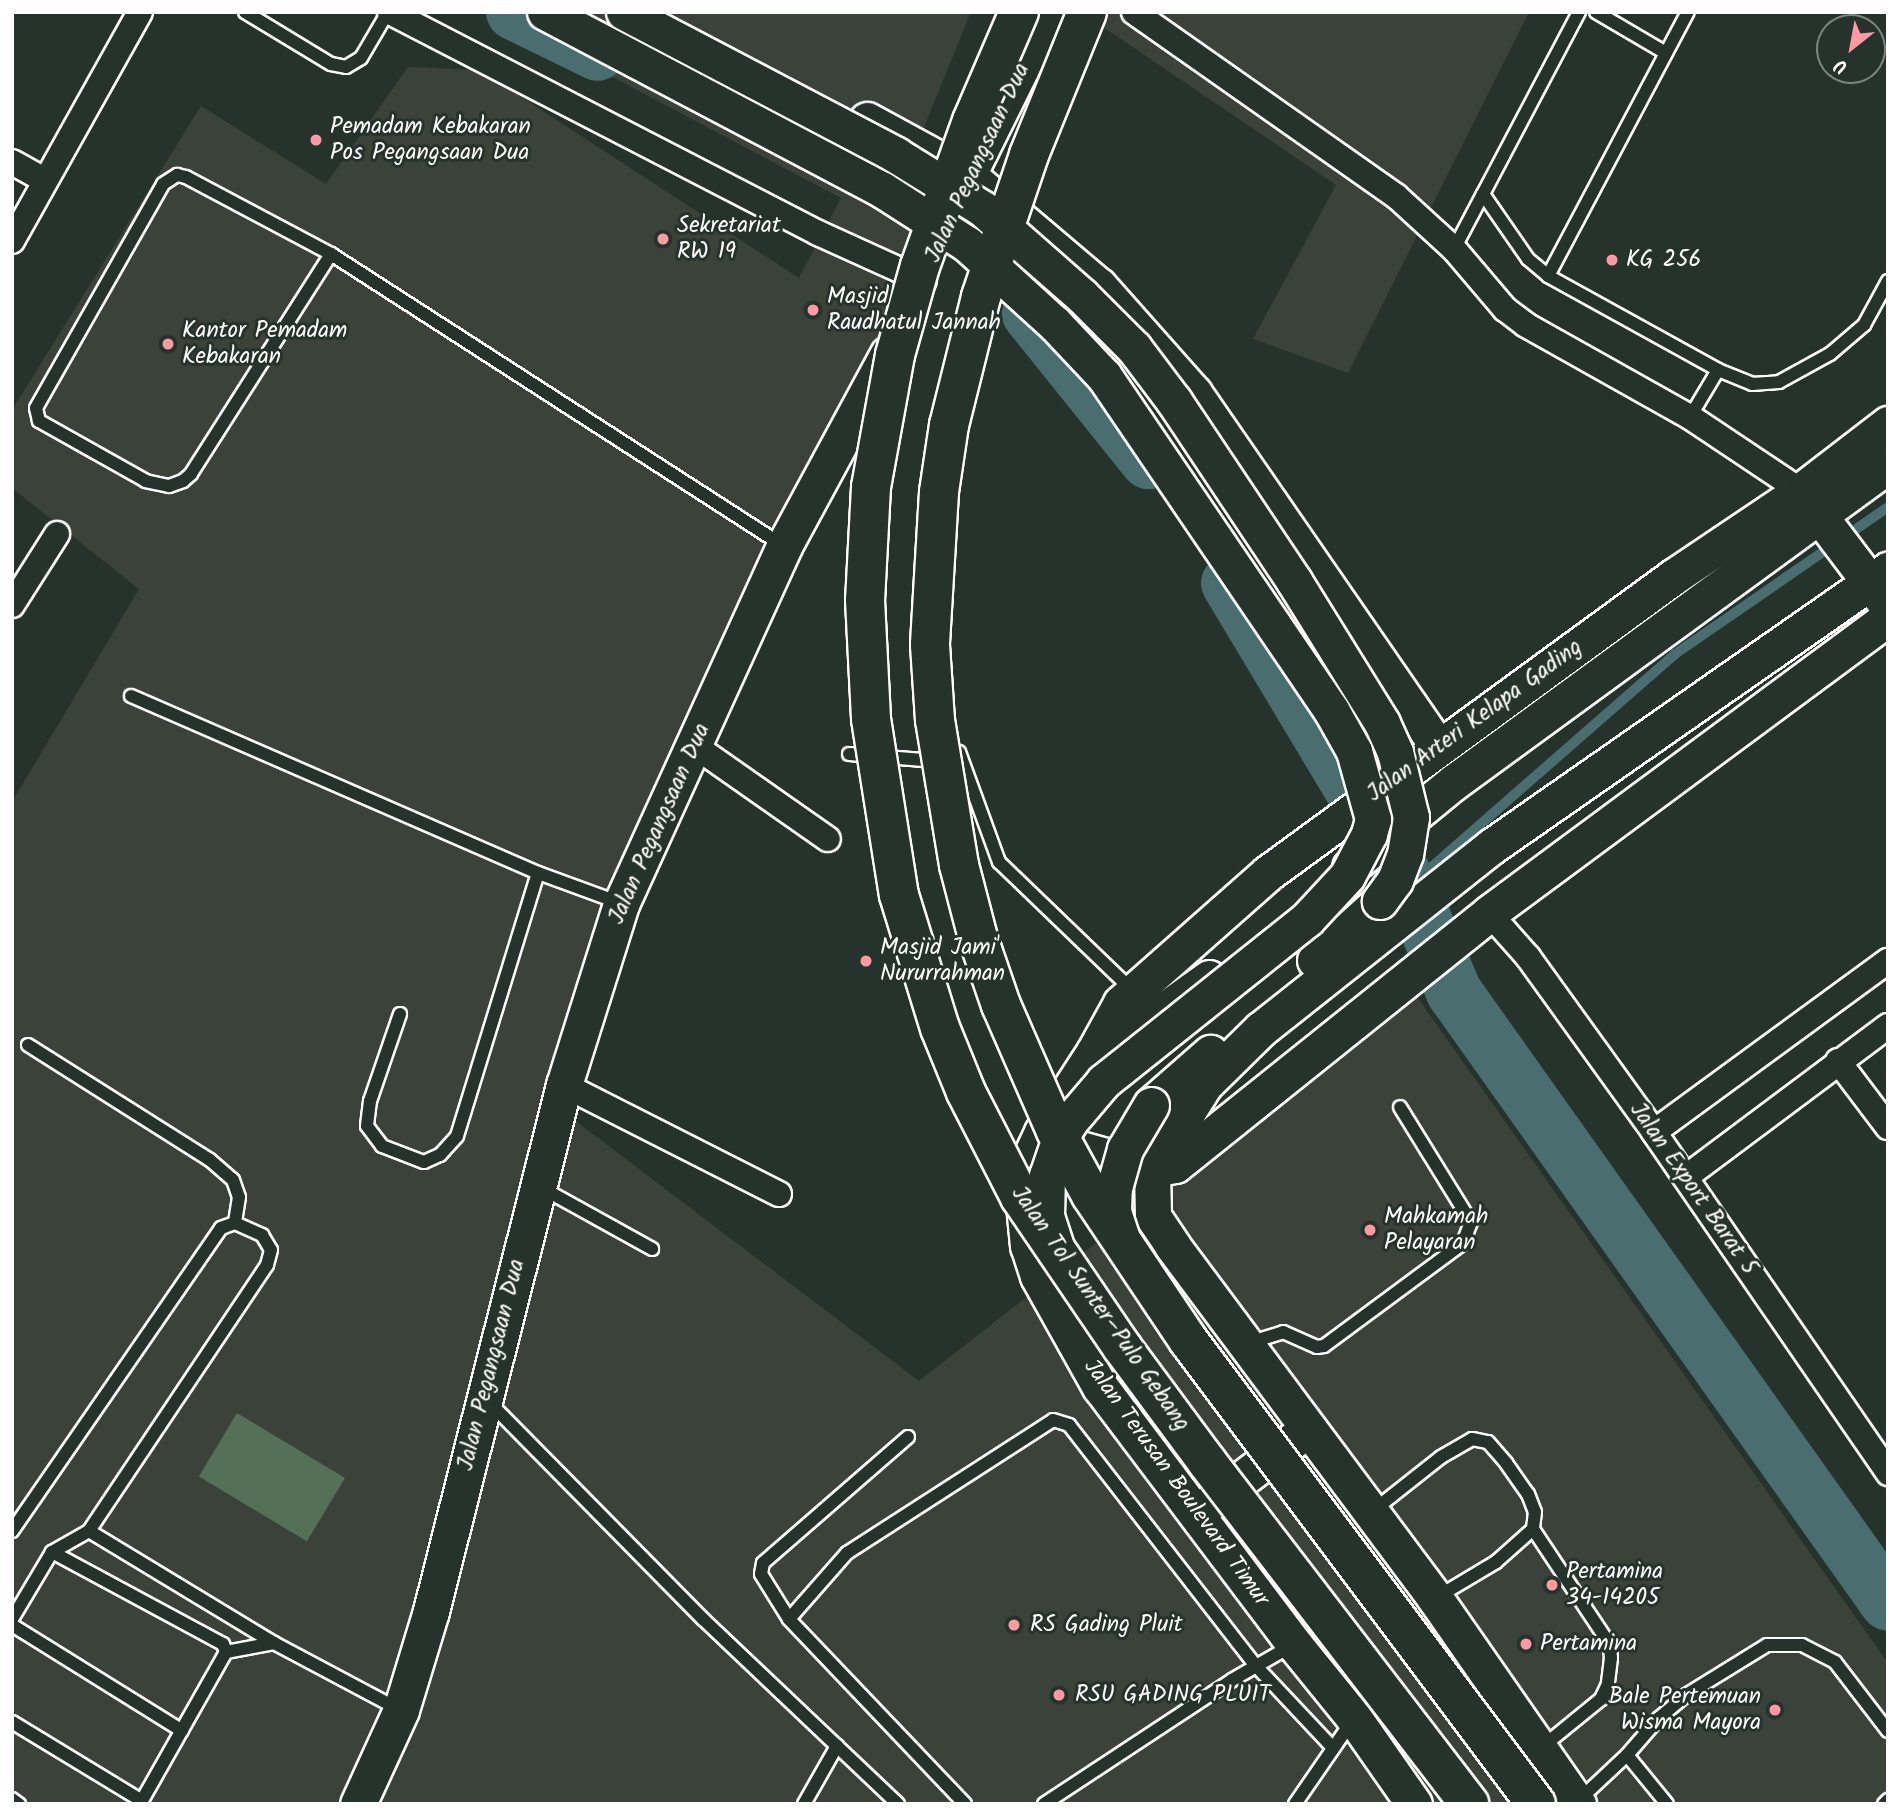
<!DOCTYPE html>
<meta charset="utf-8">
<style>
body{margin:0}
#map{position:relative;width:1900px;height:1816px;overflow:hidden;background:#26332d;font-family:Kalam,sans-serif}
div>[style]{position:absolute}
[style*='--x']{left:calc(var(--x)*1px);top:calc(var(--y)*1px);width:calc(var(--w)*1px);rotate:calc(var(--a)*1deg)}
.built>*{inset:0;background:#3b423a}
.green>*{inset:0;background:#547057;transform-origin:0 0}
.stream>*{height:10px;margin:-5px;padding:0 5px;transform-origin:5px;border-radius:5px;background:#4a6e70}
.river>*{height:56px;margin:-28px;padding:0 28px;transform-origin:28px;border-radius:28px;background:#4a6e70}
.roads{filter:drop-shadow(2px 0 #fff) drop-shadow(-2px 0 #fff) drop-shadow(0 2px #fff) drop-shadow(0 -2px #fff)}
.lane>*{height:12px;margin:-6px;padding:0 6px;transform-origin:6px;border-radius:6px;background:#26332d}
.street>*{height:24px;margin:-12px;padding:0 12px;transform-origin:12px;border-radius:12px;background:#26332d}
.secondary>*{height:35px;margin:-17.5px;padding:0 17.5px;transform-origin:17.5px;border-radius:17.5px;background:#26332d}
.bridges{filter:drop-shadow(2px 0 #fff) drop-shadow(-2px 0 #fff) drop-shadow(0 2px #fff) drop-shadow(0 -2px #fff)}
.secondary-bridge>*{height:35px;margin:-17.5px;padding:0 17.5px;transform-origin:17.5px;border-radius:17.5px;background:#26332d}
.highway-bridge>*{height:38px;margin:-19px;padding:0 19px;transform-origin:19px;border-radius:19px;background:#26332d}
.dots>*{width:19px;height:19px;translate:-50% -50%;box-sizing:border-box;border:4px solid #26332d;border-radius:50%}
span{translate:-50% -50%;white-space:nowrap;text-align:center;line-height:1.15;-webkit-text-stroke:6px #26332d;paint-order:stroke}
.poi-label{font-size:23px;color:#fff}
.left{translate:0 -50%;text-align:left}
.right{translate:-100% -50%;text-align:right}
.street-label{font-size:23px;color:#fff}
.frame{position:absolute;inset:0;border:14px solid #fff;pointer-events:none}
.north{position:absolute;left:1816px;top:14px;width:70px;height:70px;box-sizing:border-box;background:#26332d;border:2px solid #7d8581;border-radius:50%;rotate:211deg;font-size:19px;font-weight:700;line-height:28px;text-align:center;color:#fff}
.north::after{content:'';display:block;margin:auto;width:24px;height:32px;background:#ff9aa2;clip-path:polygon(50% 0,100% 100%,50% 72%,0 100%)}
</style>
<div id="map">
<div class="built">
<i style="clip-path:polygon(490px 12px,971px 12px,924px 127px,917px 279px,647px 840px,573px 1119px,919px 1381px,1415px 994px,1888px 1663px,1888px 1804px,12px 1804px,12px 802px,139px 589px,12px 488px,12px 410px,201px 106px,326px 184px,408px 67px,480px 70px,799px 278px,841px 198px)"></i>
<i style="clip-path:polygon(1081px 12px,1529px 12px,1348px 373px,1253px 339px,1336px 185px)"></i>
</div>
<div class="green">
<i style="left:237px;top:1413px;width:126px;height:74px;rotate:31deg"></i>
</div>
<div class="stream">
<i style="--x:1410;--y:886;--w:352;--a:-41.2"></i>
<i style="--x:1675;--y:654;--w:259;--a:-34.6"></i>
</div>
<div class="river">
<i style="--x:514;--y:12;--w:93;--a:26"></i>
<i style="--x:1030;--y:314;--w:189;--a:51.2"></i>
<i style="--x:1229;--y:583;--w:353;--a:59.1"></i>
<i style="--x:1410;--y:886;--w:115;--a:67.5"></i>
<i style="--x:1454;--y:992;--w:749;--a:54.61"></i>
</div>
<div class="roads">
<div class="lane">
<i style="--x:245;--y:12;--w:100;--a:31.2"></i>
<i style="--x:331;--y:64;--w:15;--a:11"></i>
<i style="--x:346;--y:67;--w:17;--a:-31"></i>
<i style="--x:361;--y:58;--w:53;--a:-59.6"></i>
<i style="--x:1579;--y:12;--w:206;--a:117.8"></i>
<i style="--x:1483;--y:194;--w:79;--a:55.3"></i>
<i style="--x:1528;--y:259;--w:26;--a:40"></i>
<i style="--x:1548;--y:276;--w:194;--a:28.9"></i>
<i style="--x:1718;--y:370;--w:55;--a:120.8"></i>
<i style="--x:1596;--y:12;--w:81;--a:30.4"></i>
<i style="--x:1454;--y:249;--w:62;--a:-62.2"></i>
<i style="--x:331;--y:254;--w:261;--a:122.5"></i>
<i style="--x:191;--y:474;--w:11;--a:139"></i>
<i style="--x:183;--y:481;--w:15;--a:160"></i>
<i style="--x:169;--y:486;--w:24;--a:-168"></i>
<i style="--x:146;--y:481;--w:123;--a:-150.7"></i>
<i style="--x:39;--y:421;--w:13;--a:-103"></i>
<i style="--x:36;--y:408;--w:257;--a:-60.4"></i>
<i style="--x:163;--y:184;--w:17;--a:-33"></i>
<i style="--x:177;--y:175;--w:9;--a:13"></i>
<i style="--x:186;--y:177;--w:164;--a:28"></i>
<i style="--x:331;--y:254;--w:537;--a:32.83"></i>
<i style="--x:1548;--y:276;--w:299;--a:-62.1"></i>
<i style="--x:1718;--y:370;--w:37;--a:22"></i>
<i style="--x:1752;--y:384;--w:27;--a:-4"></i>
<i style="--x:1779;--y:382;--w:58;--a:-28.8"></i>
<i style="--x:1830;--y:354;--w:45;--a:-40.5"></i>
<i style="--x:1864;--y:325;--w:50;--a:-61.4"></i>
<i style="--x:131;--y:696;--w:444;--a:23.5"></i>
<i style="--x:538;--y:873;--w:87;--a:20.1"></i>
<i style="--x:959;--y:752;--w:117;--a:70"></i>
<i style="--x:999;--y:862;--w:186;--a:43.9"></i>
<i style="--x:849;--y:754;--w:87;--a:4.6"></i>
<i style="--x:400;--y:1014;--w:92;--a:109"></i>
<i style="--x:370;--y:1101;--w:25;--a:97"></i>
<i style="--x:367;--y:1126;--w:25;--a:53"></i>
<i style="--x:382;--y:1146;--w:45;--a:20.9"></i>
<i style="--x:424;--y:1162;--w:17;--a:-24"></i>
<i style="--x:440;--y:1155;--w:25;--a:-48"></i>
<i style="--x:457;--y:1136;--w:275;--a:-72.9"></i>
<i style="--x:28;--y:1045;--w:215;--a:32.3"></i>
<i style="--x:210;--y:1160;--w:30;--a:41"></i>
<i style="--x:233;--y:1180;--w:18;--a:71"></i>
<i style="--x:239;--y:1197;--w:26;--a:99"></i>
<i style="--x:542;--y:1188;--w:126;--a:29"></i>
<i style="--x:1248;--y:1343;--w:37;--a:-17"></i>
<i style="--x:1283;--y:1332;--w:37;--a:24"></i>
<i style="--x:1317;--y:1347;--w:7;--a:-8"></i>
<i style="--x:1324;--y:1346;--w:173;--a:-36.5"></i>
<i style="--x:1463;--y:1243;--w:22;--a:-69"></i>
<i style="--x:1471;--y:1222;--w:135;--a:-121.7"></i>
<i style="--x:489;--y:1402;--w:305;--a:45.4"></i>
<i style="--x:703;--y:1619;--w:269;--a:43.5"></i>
<i style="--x:1374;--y:1510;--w:85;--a:-38.3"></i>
<i style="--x:1441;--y:1457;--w:36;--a:-30"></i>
<i style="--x:1472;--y:1439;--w:16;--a:11"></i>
<i style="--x:1488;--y:1442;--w:28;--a:49"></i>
<i style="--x:1506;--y:1463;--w:38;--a:55"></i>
<i style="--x:1528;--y:1494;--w:19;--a:69"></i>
<i style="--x:1535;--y:1512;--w:17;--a:97"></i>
<i style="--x:1533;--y:1529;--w:50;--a:138.3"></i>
<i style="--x:1496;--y:1562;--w:66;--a:149.2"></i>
<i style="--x:1533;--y:1529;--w:139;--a:56.4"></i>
<i style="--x:1610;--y:1645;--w:13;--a:86"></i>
<i style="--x:1611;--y:1658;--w:26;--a:97"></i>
<i style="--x:1608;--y:1684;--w:17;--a:115"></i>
<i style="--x:1601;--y:1699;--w:77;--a:140.8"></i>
<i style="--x:12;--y:1531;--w:368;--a:-55.4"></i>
<i style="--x:221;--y:1228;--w:15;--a:-20"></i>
<i style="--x:235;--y:1223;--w:30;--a:24"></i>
<i style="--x:262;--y:1235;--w:17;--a:59"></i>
<i style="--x:271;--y:1250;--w:16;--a:105"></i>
<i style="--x:267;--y:1265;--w:320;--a:123.8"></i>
<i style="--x:89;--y:1531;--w:43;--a:150.4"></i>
<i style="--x:52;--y:1552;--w:78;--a:120.8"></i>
<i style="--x:89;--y:1531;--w:216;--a:31.2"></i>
<i style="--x:274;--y:1643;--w:140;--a:28"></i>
<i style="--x:52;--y:1552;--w:194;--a:28.3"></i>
<i style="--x:223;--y:1644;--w:9;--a:69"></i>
<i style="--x:789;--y:1619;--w:53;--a:-121.9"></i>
<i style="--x:761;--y:1574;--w:11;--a:-80"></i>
<i style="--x:763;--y:1563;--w:192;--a:-41"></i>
<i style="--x:12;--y:1625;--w:200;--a:31.9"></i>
<i style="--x:226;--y:1652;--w:49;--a:-10.6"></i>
<i style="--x:12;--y:1722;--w:152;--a:31.3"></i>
<i style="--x:12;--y:1799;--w:9;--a:36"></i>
<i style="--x:1579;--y:1800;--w:66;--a:-43.2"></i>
<i style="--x:140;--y:1804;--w:175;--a:-60.5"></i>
<i style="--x:804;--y:1804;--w:67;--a:-60.4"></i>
<i style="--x:965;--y:1804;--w:255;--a:-133.6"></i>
<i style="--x:789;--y:1619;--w:88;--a:-48.7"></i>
<i style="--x:847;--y:1553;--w:245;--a:-32.8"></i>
<i style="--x:1053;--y:1420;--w:17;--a:17"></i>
<i style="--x:1069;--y:1425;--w:305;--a:52.2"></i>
<i style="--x:1256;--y:1666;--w:111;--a:46.8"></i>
<i style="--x:1044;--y:1804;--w:225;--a:-33.4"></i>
<i style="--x:1232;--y:1680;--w:68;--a:-30"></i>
<i style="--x:1295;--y:1804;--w:101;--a:-55.5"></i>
<i style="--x:1667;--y:1804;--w:63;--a:-129.2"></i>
<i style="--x:1627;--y:1755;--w:49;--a:-49.1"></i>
<i style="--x:1659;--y:1718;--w:35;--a:-40"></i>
<i style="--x:1686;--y:1695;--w:95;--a:-31.7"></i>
<i style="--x:1767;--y:1645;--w:35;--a:0"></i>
<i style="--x:1802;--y:1645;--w:37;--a:27"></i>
<i style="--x:1835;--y:1662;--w:87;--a:52.5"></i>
<i style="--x:1884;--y:1804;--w:6;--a:-45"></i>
</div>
<div class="street">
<i style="--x:390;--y:12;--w:482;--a:27.3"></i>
<i style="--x:818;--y:233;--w:116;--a:24.4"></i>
<i style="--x:1134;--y:12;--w:320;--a:35.1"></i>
<i style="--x:1396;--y:196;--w:79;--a:42.4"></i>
<i style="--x:1454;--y:249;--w:79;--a:49.6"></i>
<i style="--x:1505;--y:309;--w:26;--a:37"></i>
<i style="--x:1526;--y:325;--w:188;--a:29.3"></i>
<i style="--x:1690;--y:417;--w:133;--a:33.7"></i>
<i style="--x:12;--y:162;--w:38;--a:29"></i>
<i style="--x:12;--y:241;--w:262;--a:-60.8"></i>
<i style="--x:12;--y:605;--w:84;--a:-57.6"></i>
<i style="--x:695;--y:746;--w:162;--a:35"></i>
<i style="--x:1489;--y:913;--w:59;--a:48.4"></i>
<i style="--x:1528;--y:957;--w:216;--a:54.2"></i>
<i style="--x:1654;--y:1132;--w:414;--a:55.5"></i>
<i style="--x:1838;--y:1061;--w:83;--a:52.9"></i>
<i style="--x:564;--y:1085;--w:241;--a:26.9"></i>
<i style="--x:1654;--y:1132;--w:290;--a:-36.2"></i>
<i style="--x:1686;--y:1177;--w:252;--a:-36.8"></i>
</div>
<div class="secondary">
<i style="--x:867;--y:120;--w:115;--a:28.6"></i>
<i style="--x:968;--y:175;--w:172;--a:40.3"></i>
<i style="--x:1099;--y:286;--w:143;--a:48.4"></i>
<i style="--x:1194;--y:393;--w:431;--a:55.4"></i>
<i style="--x:968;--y:175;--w:182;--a:-63.6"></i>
<i style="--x:1806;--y:498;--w:129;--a:52.9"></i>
<i style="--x:1350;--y:867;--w:134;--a:-39.3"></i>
<i style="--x:1454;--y:782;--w:537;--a:-36.14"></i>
<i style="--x:1315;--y:960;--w:88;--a:-42.2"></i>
<i style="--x:1094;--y:1052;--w:51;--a:-28.1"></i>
<i style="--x:1139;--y:1028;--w:86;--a:-35.5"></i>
<i style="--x:1151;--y:1105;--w:79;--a:-41.4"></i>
<i style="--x:1045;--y:1133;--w:35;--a:25"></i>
<i style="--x:1077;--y:1148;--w:78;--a:15.6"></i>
<i style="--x:1152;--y:1169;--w:23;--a:-10"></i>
<i style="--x:1175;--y:1165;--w:403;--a:-38.7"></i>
<i style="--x:1489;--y:913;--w:496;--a:-36.5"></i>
<i style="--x:1207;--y:1505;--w:111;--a:-37"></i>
<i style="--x:358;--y:1804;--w:103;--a:-65.4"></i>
<i style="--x:401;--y:1710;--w:103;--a:-73.1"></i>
<i style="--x:431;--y:1611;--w:543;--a:-75.81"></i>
<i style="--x:564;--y:1085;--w:190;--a:-72.5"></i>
<i style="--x:621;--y:904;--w:393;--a:-65.5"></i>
<i style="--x:784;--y:546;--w:218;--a:-61.6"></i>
<i style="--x:1414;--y:1804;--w:105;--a:-124.9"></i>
<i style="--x:1354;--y:1718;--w:95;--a:-129"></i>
<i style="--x:1294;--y:1644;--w:322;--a:-127"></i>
<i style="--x:1100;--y:1387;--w:127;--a:-119.2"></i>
<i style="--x:1038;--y:1276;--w:32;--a:-108"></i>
<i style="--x:1028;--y:1246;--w:41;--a:-95.6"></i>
<i style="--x:1024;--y:1205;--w:45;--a:-83.7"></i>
<i style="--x:1029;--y:1160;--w:31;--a:-65"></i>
<i style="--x:1042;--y:1132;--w:95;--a:-57"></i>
<i style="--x:1094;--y:1052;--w:56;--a:-61.1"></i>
<i style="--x:1121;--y:1003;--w:196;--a:-41.5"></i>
<i style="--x:1268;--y:873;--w:502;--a:-36.16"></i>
<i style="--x:1673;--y:577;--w:154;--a:-33.9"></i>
<i style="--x:1801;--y:491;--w:110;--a:-37.6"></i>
<i style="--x:1578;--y:1804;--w:251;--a:-124.8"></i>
<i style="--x:1435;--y:1598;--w:439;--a:-126.7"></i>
<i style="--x:1173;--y:1246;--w:36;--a:-124"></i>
<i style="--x:1153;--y:1216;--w:47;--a:-91.2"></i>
<i style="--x:1152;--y:1169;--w:100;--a:-58.1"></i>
<i style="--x:1205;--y:1084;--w:78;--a:-44.5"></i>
<i style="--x:1261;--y:1029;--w:295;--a:-38.4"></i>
<i style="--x:1492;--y:846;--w:483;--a:-34.9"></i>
</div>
</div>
<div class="bridges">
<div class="secondary-bridge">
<i style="--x:545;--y:12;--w:380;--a:27.8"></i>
<i style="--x:881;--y:189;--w:102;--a:32.6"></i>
<i style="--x:967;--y:244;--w:119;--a:42.3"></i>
<i style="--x:1055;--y:324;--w:71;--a:46.7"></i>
<i style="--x:1104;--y:376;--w:404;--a:55.8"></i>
<i style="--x:1331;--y:710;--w:47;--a:60.7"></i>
<i style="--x:1354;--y:751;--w:71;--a:74.4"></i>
<i style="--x:1373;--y:819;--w:16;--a:105"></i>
<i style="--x:1369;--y:834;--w:47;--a:117.6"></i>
<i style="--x:1347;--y:876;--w:59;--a:132.9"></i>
<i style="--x:1307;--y:919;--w:260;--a:141.4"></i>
<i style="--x:1104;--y:1081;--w:52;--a:130.4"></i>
<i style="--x:1070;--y:1121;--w:20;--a:120"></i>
<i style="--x:1060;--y:1138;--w:39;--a:109"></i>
<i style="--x:1047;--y:1175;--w:41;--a:91.4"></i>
<i style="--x:1046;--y:1216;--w:32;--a:72"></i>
<i style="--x:624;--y:12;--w:307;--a:27.7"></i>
<i style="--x:896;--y:155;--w:102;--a:31.8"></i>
<i style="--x:983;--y:209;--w:132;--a:41.3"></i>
<i style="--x:1082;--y:296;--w:74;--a:45"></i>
<i style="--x:1134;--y:348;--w:66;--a:53"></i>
<i style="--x:1174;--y:401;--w:216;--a:56.3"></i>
<i style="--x:1294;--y:581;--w:167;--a:58.2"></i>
<i style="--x:1382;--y:723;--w:32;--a:66"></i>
<i style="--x:1395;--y:752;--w:67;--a:76.2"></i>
<i style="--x:1411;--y:817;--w:37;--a:99"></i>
<i style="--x:1405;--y:854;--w:28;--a:111"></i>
<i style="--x:1395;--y:880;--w:26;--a:126"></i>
<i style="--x:1122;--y:1239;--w:29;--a:-108"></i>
<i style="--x:1113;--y:1211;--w:23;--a:-88"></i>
<i style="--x:1114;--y:1188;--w:41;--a:-74.2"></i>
<i style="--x:1125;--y:1149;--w:51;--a:-59.4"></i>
</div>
<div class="highway-bridge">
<i style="--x:1019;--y:12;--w:119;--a:113.3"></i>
<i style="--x:972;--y:121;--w:154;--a:109.7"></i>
<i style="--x:920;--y:266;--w:92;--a:105.7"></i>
<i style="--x:895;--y:355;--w:134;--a:100.3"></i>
<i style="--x:871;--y:487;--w:113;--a:93"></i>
<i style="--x:865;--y:600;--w:119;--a:87.1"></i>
<i style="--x:871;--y:719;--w:178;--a:81"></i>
<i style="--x:899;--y:895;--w:139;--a:72.9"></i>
<i style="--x:940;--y:1028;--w:69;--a:67.9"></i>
<i style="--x:966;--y:1092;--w:118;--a:62.8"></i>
<i style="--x:1020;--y:1197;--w:181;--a:55.8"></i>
<i style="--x:1122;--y:1347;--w:143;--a:53.5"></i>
<i style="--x:1207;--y:1462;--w:431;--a:52.5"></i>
<i style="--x:1087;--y:12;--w:154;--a:112.1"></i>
<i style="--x:1029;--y:155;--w:150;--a:108.7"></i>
<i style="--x:981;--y:297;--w:132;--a:104"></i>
<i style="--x:949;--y:425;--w:68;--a:98.5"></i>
<i style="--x:939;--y:492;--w:153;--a:93.4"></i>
<i style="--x:930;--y:645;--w:75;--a:86.2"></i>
<i style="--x:935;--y:720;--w:147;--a:80.6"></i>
<i style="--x:959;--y:865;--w:75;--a:75.4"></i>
<i style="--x:978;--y:938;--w:71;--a:71.1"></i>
<i style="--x:1001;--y:1005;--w:137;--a:66.4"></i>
<i style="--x:1056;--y:1131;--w:73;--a:61.3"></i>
<i style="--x:1091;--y:1195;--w:174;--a:56.2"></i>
<i style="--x:1188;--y:1340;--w:580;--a:53.13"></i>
</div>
</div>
<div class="dots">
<i style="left:316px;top:140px;background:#ff9aa2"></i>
<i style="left:663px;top:239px;background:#ff9aa2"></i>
<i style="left:1612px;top:260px;background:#ff9aa2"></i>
<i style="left:813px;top:310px;background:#ff9aa2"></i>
<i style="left:168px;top:344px;background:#ff9aa2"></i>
<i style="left:866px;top:961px;background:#ff9aa2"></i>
<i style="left:1370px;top:1230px;background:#ff9aa2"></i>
<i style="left:1552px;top:1585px;background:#ff9aa2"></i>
<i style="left:1014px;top:1625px;background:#ff9aa2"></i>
<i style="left:1526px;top:1644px;background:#ff9aa2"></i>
<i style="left:1059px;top:1695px;background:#ff9aa2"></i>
<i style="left:1775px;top:1710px;background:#ff9aa2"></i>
</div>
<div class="poi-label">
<span class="left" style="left:330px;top:140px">Pemadam Kebakaran<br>Pos Pegangsaan Dua</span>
<span class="left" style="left:677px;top:239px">Sekretariat<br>RW 19</span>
<span class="left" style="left:1626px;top:260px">KG 256</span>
<span class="left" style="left:827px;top:310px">Masjid<br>Raudhatul Jannah</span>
<span class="left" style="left:182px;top:344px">Kantor Pemadam<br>Kebakaran</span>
<span class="left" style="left:880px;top:961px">Masjid Jami'<br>Nururrahman</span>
<span class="left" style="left:1384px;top:1230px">Mahkamah<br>Pelayaran</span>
<span class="left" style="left:1566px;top:1585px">Pertamina<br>34-14205</span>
<span class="left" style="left:1030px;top:1625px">RS Gading Pluit</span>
<span class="left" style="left:1540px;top:1644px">Pertamina</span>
<span class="left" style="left:1075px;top:1695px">RSU GADING PLUIT</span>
<span class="right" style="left:1761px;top:1710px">Bale Pertemuan<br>Wisma Mayora</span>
</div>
<div class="street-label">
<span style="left:978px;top:163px;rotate:-65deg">Jalan Pegangsaan Dua</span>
<span style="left:1475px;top:721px;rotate:-36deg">Jalan Arteri Kelapa Gading</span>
<span style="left:660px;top:824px;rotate:-66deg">Jalan Pegangsaan Dua</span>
<span style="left:1693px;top:1189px;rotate:55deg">Jalan Export Barat 5</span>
<span style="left:1100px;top:1309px;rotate:55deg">Jalan Tol Sunter–Pulo Gebang</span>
<span style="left:492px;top:1365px;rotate:-76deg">Jalan Pegangsaan Dua</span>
<span style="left:1176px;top:1483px;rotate:54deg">Jalan Terusan Boulevard Timur</span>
</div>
<div class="frame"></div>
<div class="north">U</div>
</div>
